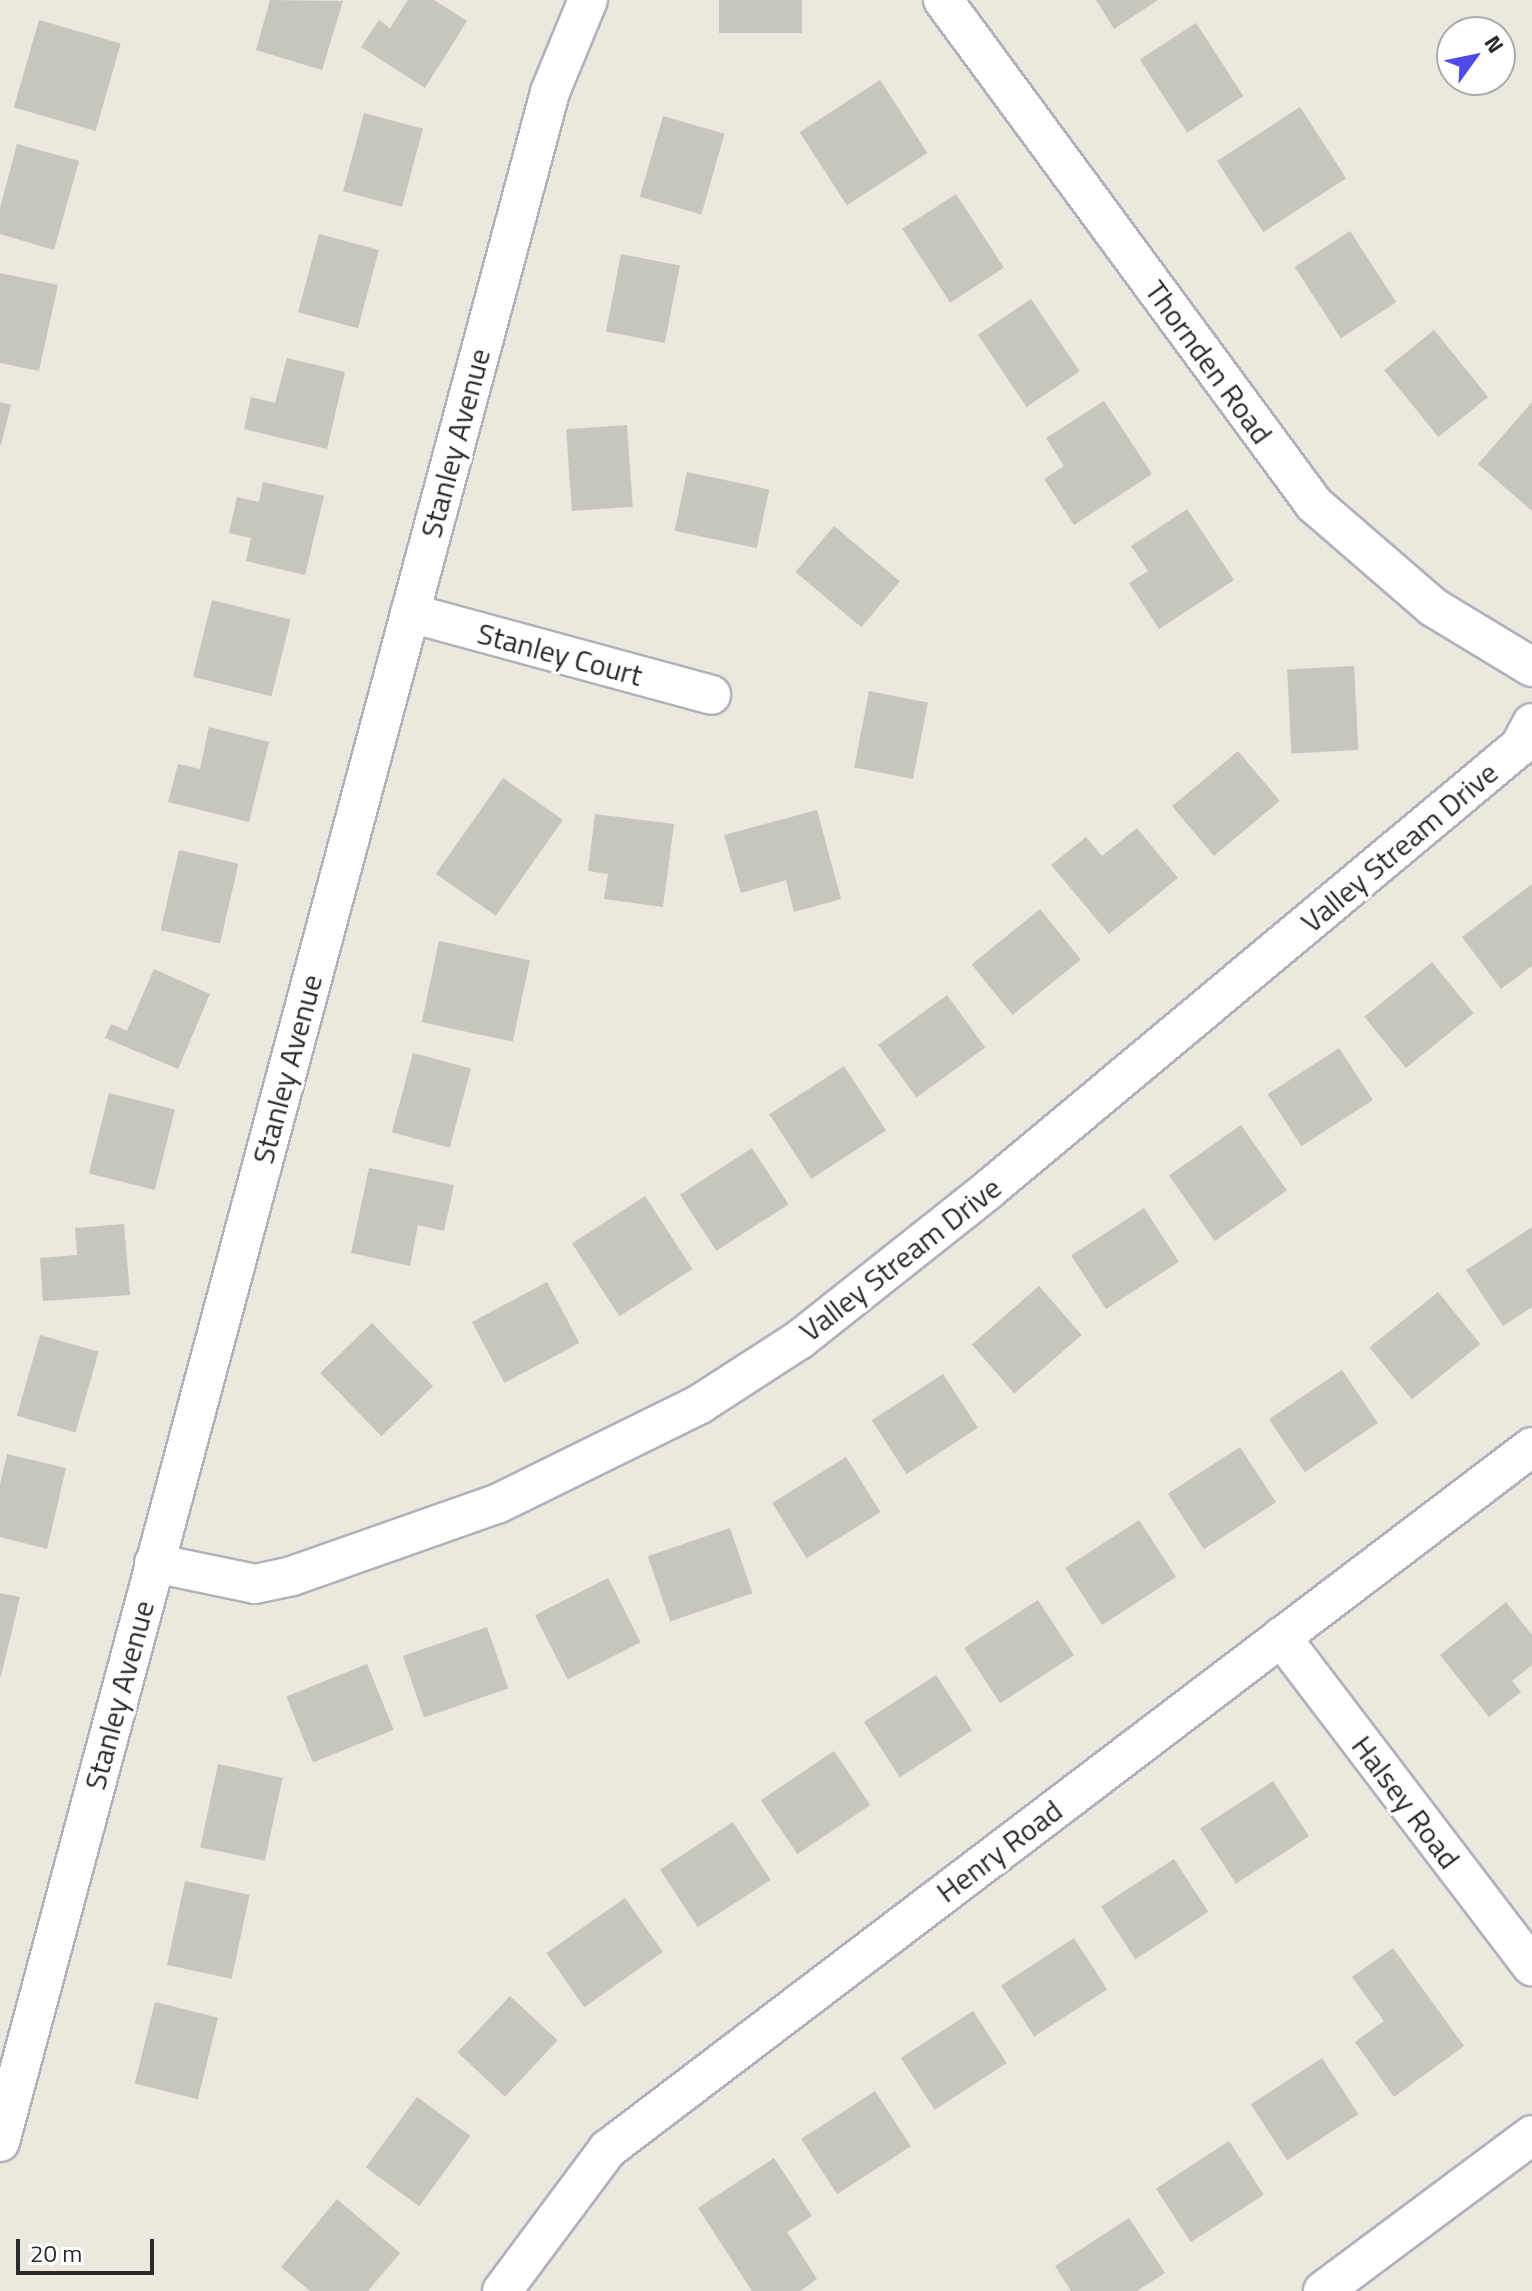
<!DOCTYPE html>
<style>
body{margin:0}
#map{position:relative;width:1532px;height:2291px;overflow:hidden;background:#ebe8de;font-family:"Titillium Web",sans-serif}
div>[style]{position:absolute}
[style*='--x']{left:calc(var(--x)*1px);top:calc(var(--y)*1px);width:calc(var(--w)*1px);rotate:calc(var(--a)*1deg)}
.building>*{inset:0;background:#c7c6bc;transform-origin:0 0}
.roads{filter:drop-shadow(2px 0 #b1b1bd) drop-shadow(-2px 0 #b1b1bd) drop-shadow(0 2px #b1b1bd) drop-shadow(0 -2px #b1b1bd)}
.minor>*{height:38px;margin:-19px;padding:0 19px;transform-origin:19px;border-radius:19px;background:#fff}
span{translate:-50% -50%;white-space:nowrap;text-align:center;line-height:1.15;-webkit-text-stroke:6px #fff;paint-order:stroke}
.street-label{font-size:30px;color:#2a2a2a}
.north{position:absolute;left:1436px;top:16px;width:80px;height:80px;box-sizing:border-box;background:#fff;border:2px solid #aaa;border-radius:50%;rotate:57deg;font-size:22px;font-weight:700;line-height:32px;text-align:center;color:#2a2a2a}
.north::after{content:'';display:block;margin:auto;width:28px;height:36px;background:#4f4bea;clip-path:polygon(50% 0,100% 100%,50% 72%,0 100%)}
.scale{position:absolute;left:16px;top:2239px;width:138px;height:36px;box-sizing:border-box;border:4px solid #2a2a2a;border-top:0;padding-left:10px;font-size:24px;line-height:28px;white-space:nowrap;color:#2a2a2a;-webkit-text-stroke:6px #fff;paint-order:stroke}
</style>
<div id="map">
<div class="building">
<i style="clip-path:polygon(270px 0,343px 1px,322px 70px,256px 50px)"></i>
<i style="clip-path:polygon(408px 0,434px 0,467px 21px,425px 88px,361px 47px,379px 20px,390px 28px)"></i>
<i style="left:719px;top:0;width:83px;height:33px"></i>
<i style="clip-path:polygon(1096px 0,1158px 0,1114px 29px)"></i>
<i style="left:39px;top:20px;width:85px;height:91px;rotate:16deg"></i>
<i style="left:1196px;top:23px;width:87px;height:67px;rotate:57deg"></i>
<i style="left:880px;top:80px;width:87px;height:96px;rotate:57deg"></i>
<i style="left:1300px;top:107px;width:85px;height:99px;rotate:57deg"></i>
<i style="left:364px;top:113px;width:61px;height:81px;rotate:15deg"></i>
<i style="left:663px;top:116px;width:64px;height:84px;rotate:16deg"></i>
<i style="clip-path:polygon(17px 144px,79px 161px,54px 250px,0 234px,0 208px)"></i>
<i style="left:956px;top:194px;width:88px;height:64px;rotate:57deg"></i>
<i style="left:1350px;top:231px;width:85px;height:66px;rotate:57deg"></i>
<i style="left:319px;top:234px;width:62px;height:81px;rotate:15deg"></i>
<i style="left:621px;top:254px;width:60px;height:79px;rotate:11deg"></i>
<i style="clip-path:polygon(0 273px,58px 285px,39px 371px,0 363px)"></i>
<i style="left:1031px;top:299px;width:87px;height:64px;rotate:56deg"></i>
<i style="left:1434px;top:330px;width:86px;height:64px;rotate:51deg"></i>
<i style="clip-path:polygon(287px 358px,345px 372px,327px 449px,244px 429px,251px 397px,275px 403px)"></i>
<i style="clip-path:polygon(1104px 401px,1152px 474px,1074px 525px,1044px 479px,1064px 466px,1046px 438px)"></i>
<i style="clip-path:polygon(0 402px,11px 405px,1px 445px,0 445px)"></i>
<i style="clip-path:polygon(1532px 402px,1532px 511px,1478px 464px)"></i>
<i style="left:627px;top:425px;width:82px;height:61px;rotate:86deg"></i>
<i style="left:687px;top:472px;width:84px;height:60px;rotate:12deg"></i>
<i style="clip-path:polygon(263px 482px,324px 496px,305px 575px,246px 561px,251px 538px,229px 533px,237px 497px,259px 502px)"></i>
<i style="clip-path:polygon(1187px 509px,1234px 580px,1159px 629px,1129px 583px,1148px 571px,1131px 546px)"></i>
<i style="left:834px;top:526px;width:86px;height:60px;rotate:40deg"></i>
<i style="left:212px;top:600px;width:81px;height:79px;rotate:14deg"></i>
<i style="left:1354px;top:666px;width:84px;height:67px;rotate:87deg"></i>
<i style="left:869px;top:691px;width:60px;height:78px;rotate:11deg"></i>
<i style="clip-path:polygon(209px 727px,269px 742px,249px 822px,168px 802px,178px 764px,200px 769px)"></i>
<i style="left:1238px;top:751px;width:65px;height:86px;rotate:50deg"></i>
<i style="left:503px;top:778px;width:73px;height:117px;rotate:35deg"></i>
<i style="clip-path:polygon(817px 810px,841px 899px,794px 912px,786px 880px,741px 893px,724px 835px)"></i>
<i style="clip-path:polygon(595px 814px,674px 824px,663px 907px,604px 899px,608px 874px,588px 871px)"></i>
<i style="clip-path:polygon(1137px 828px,1178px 878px,1109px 934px,1051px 865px,1086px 837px,1102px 856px)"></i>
<i style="left:179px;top:850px;width:61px;height:82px;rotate:13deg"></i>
<i style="clip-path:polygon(1532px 884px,1532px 966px,1501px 989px,1462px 937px)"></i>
<i style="left:1040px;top:909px;width:65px;height:88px;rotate:51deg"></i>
<i style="left:439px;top:941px;width:93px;height:83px;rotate:12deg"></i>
<i style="left:1432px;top:962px;width:66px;height:87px;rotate:51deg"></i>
<i style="clip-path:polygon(154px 969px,210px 994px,178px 1069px,105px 1038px,111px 1024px,127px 1031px)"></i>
<i style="left:947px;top:995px;width:65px;height:85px;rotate:54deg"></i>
<i style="left:1339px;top:1048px;width:62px;height:85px;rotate:57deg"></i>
<i style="left:413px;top:1053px;width:60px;height:82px;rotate:15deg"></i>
<i style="left:844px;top:1066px;width:77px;height:89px;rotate:57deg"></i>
<i style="left:109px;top:1093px;width:68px;height:83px;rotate:14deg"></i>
<i style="left:1241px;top:1125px;width:80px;height:88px;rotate:55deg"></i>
<i style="left:752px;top:1148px;width:67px;height:86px;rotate:57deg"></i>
<i style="clip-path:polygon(369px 1168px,454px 1185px,444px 1231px,418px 1225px,410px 1266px,351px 1253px)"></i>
<i style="left:645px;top:1196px;width:87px;height:87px;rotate:57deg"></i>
<i style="left:1144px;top:1208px;width:64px;height:87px;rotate:57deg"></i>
<i style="clip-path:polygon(124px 1224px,130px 1295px,43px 1301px,40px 1258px,77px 1255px,75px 1228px)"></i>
<i style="clip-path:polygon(1532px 1227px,1532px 1307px,1503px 1326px,1466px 1270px)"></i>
<i style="left:547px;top:1282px;width:69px;height:85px;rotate:62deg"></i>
<i style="left:1039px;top:1286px;width:65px;height:89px;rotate:49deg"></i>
<i style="left:1438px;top:1292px;width:67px;height:88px;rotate:51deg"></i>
<i style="left:372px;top:1323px;width:88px;height:72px;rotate:46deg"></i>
<i style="left:40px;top:1335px;width:61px;height:84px;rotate:16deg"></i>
<i style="left:1342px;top:1370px;width:64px;height:88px;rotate:56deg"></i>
<i style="left:943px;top:1374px;width:64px;height:85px;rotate:57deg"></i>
<i style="left:1240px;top:1447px;width:66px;height:86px;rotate:57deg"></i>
<i style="clip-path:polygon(7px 1454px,66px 1468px,47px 1549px,0 1537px,0 1484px)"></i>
<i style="left:846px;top:1457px;width:65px;height:87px;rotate:58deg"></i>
<i style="left:1139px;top:1520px;width:68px;height:88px;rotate:57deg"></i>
<i style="left:730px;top:1528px;width:69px;height:87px;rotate:71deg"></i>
<i style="left:608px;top:1578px;width:72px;height:82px;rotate:63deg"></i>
<i style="clip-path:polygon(0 1593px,20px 1597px,1px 1676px,0 1676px)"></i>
<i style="left:1038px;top:1600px;width:66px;height:88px;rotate:57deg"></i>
<i style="clip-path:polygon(1506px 1602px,1532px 1635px,1532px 1665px,1512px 1681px,1521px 1692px,1489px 1717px,1440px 1655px)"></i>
<i style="left:487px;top:1627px;width:65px;height:89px;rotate:71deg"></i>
<i style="left:367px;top:1664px;width:71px;height:87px;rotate:68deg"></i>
<i style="left:936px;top:1675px;width:66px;height:86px;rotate:57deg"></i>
<i style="left:834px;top:1751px;width:65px;height:88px;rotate:56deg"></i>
<i style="left:218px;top:1764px;width:66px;height:85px;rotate:12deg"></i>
<i style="left:1273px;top:1781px;width:66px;height:87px;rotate:57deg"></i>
<i style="left:733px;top:1822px;width:69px;height:87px;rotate:57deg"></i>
<i style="left:1174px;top:1859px;width:63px;height:87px;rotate:57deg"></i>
<i style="left:185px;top:1881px;width:66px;height:86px;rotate:12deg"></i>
<i style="left:625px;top:1898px;width:66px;height:96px;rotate:55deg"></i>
<i style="left:1074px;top:1938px;width:61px;height:87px;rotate:57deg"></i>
<i style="clip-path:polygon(1393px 1948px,1464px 2046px,1394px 2097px,1355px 2042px,1384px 2021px,1352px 1977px)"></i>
<i style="left:510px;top:1996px;width:65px;height:77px;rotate:43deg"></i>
<i style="left:155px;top:2002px;width:65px;height:84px;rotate:14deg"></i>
<i style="left:973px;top:2011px;width:62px;height:86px;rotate:57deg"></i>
<i style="left:1322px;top:2058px;width:67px;height:85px;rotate:57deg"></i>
<i style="left:875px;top:2091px;width:66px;height:88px;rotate:57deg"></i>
<i style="left:417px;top:2097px;width:66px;height:87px;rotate:36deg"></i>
<i style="left:1229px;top:2141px;width:64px;height:87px;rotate:57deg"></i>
<i style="clip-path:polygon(774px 2158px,812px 2216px,787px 2232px,817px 2279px,800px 2291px,752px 2291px,698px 2208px)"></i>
<i style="clip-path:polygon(337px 2199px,400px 2253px,368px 2291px,310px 2291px,281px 2267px)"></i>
<i style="clip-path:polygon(1129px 2218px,1165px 2273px,1137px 2291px,1071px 2291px,1055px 2266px)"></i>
</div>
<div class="roads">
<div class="minor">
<i style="--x:943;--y:0;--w:626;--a:53.64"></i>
<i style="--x:1314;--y:504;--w:157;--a:40.9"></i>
<i style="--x:1433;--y:607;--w:116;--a:31.2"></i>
<i style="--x:410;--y:613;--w:312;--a:15.2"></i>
<i style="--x:154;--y:1563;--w:103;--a:11.7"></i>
<i style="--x:255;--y:1584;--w:38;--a:-12"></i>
<i style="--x:292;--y:1576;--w:217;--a:-19.4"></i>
<i style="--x:497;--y:1504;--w:226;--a:-26.2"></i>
<i style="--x:700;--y:1404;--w:118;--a:-32.9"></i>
<i style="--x:799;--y:1340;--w:241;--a:-38.4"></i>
<i style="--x:988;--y:1190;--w:693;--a:-39.85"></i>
<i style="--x:1520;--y:746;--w:26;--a:-62"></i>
<i style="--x:1281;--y:1637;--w:414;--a:52.7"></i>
<i style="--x:0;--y:2142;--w:2122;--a:-74.98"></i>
<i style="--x:550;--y:92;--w:100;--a:-67.6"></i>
<i style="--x:502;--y:2291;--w:177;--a:-53.3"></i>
<i style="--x:608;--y:2149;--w:1160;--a:-37.23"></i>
<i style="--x:1323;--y:2291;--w:261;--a:-36.7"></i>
</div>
</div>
<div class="street-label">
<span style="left:1209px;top:362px;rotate:54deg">Thornden Road</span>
<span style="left:455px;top:443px;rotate:-75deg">Stanley Avenue</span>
<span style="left:560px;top:654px;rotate:15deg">Stanley Court</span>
<span style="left:1399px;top:847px;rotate:-40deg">Valley Stream Drive</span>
<span style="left:287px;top:1069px;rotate:-75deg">Stanley Avenue</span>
<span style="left:900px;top:1259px;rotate:-38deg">Valley Stream Drive</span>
<span style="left:119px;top:1695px;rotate:-75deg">Stanley Avenue</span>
<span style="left:1406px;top:1802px;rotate:53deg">Halsey Road</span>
<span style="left:999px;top:1851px;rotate:-37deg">Henry Road</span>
</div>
<div class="north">N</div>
<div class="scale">20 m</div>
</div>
